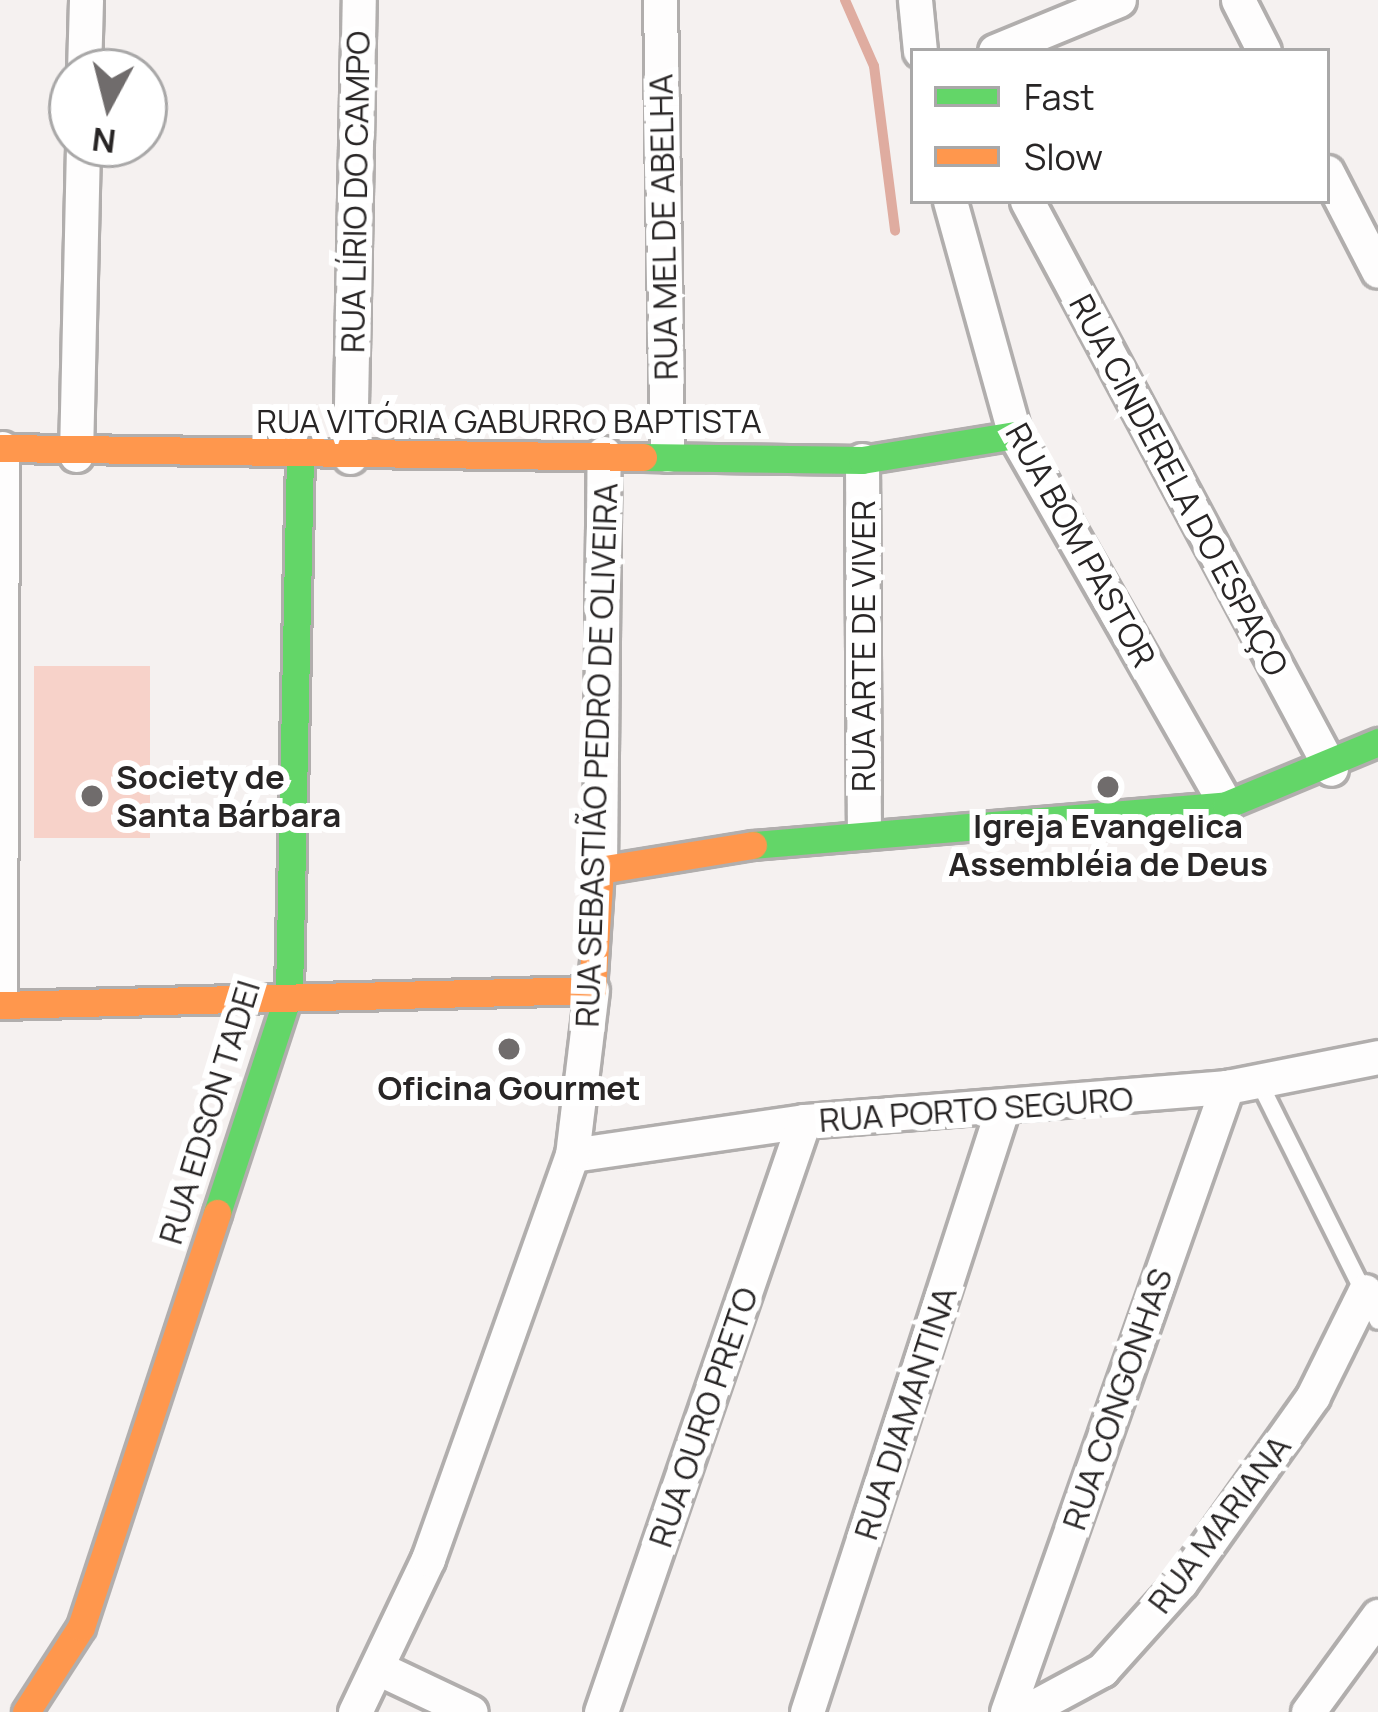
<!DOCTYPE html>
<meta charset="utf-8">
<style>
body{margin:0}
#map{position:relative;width:1378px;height:1712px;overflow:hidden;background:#f5f1f0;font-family:Manrope,sans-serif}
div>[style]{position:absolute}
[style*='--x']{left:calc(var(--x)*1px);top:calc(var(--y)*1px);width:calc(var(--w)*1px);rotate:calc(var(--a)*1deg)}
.green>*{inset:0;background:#f7d2c9;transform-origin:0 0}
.stream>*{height:10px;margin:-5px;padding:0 5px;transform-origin:5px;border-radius:5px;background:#dfaca0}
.roads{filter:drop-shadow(3px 0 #b1aead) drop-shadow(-3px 0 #b1aead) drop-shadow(0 3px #b1aead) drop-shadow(0 -3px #b1aead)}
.lane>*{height:16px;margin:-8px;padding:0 8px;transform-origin:8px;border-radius:8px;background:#fefdfd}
.street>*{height:33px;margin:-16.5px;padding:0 16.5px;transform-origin:16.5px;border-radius:16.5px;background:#fefdfd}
.fast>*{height:27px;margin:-13.5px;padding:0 13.5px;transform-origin:13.5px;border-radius:13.5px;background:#63d668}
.slow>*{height:27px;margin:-13.5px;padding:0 13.5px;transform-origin:13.5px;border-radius:13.5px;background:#ff974d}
.dots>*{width:33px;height:33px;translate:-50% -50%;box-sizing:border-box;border:6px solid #fff;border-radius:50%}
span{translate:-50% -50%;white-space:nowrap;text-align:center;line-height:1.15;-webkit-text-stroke:12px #fff;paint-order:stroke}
.street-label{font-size:33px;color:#282525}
.poi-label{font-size:33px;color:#282525;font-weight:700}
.left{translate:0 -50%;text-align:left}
.legend{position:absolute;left:910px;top:48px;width:420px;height:156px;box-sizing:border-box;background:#fff;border:3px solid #a9a8a8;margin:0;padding:15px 21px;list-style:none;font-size:36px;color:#282525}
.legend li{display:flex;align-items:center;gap:24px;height:60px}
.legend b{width:60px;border:3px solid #a9a8a8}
.north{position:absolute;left:48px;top:48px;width:120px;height:120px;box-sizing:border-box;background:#fff;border:3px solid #a9a8a8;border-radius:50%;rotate:187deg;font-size:33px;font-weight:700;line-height:48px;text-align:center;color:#282525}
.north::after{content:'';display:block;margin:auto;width:42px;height:54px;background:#706c6c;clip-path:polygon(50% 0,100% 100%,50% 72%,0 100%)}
</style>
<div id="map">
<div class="green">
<i style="left:34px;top:666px;width:116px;height:172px"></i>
</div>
<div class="stream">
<i style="--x:845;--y:0;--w:72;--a:66.3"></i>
<i style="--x:874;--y:66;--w:166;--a:82.7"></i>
</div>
<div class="roads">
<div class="lane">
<i style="--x:1258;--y:1080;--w:269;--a:63.5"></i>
</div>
<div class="street">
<i style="--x:660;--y:0;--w:455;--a:89.1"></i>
<i style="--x:915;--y:0;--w:51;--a:84.4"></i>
<i style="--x:1238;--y:0;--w:57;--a:63"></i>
<i style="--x:995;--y:51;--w:134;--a:-22.4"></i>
<i style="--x:84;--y:72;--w:72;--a:-88.4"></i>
<i style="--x:1327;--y:172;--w:111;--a:62.7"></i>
<i style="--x:950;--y:201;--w:243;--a:74.5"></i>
<i style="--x:1015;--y:435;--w:426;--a:60.3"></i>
<i style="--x:1027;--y:201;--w:644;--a:61.84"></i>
<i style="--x:76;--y:455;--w:311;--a:-88.7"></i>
<i style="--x:350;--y:457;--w:457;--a:-88.9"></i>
<i style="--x:862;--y:460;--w:372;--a:89.7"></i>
<i style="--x:600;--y:870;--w:417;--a:-89.5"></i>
<i style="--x:0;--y:999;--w:551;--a:-89.79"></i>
<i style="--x:572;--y:1155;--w:234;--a:-8.3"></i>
<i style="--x:804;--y:1121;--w:424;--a:-4.6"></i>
<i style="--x:1227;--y:1087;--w:154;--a:-11.2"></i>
<i style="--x:382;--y:1670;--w:98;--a:25.3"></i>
<i style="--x:355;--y:1712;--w:170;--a:-64.5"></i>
<i style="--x:428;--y:1559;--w:429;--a:-70.4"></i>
<i style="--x:572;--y:1155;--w:166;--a:-83.1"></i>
<i style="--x:601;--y:1712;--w:625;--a:-71.04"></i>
<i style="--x:807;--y:1712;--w:630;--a:-72.05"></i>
<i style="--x:1007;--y:1712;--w:663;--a:-70.61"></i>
<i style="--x:1024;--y:1712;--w:89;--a:-28.3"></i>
<i style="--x:1102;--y:1670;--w:118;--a:-48.1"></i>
<i style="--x:1181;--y:1582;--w:228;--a:-54.6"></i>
<i style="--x:1313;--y:1396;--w:117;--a:-63.7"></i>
<i style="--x:1308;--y:1712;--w:119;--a:-53.9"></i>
</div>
<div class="fast">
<i style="--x:643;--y:457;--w:219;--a:0.8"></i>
<i style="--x:862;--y:460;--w:155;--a:-9.3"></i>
<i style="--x:753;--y:845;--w:475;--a:-4.8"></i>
<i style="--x:1226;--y:805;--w:165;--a:-22.5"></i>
<i style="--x:217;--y:1213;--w:231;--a:-71.9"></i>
<i style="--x:289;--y:993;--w:537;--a:-88.83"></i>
</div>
<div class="slow">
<i style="--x:0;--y:448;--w:643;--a:0.8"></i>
<i style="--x:0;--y:1005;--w:592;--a:-1.45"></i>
<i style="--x:592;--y:990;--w:120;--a:-86.2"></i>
<i style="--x:600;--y:870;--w:155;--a:-9.3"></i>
<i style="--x:26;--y:1712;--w:101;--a:-57.1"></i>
<i style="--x:81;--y:1627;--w:436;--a:-71.8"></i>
</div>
</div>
<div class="dots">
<i style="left:1108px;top:787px;background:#706c6c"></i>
<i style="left:92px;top:796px;background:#706c6c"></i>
<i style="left:509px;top:1049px;background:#706c6c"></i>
</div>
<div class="street-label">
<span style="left:355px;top:192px;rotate:-89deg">RUA LÍRIO DO CAMPO</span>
<span style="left:663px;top:227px;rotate:-91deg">RUA MEL DE ABELHA</span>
<span style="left:509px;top:421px">RUA VITÓRIA GABURRO BAPTISTA</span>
<span style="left:1179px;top:485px;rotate:62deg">RUA CINDERELA DO ESPAÇO</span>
<span style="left:1081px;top:545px;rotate:61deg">RUA BOM PASTOR</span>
<span style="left:863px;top:646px;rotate:-90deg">RUA ARTE DE VIVER</span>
<span style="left:596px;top:755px;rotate:-88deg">RUA SEBASTIÃO PEDRO DE OLIVEIRA</span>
<span style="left:976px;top:1109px;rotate:-4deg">RUA PORTO SEGURO</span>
<span style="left:209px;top:1112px;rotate:-73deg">RUA EDSON TADEI</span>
<span style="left:1117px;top:1399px;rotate:-71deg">RUA CONGONHAS</span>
<span style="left:905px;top:1413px;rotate:-72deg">RUA DIAMANTINA</span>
<span style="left:703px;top:1417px;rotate:-71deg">RUA OURO PRETO</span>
<span style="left:1219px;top:1524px;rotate:-53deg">RUA MARIANA</span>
</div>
<div class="poi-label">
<span class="left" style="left:116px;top:796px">Society de<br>Santa Bárbara</span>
<span style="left:1108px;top:845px">Igreja Evangelica<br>Assembléia de Deus</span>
<span style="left:509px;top:1088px">Oficina Gourmet</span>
</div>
<ul class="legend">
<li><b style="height:15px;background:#63d668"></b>Fast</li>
<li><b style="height:15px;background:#ff974d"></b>Slow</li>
</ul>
<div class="north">N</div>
</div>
